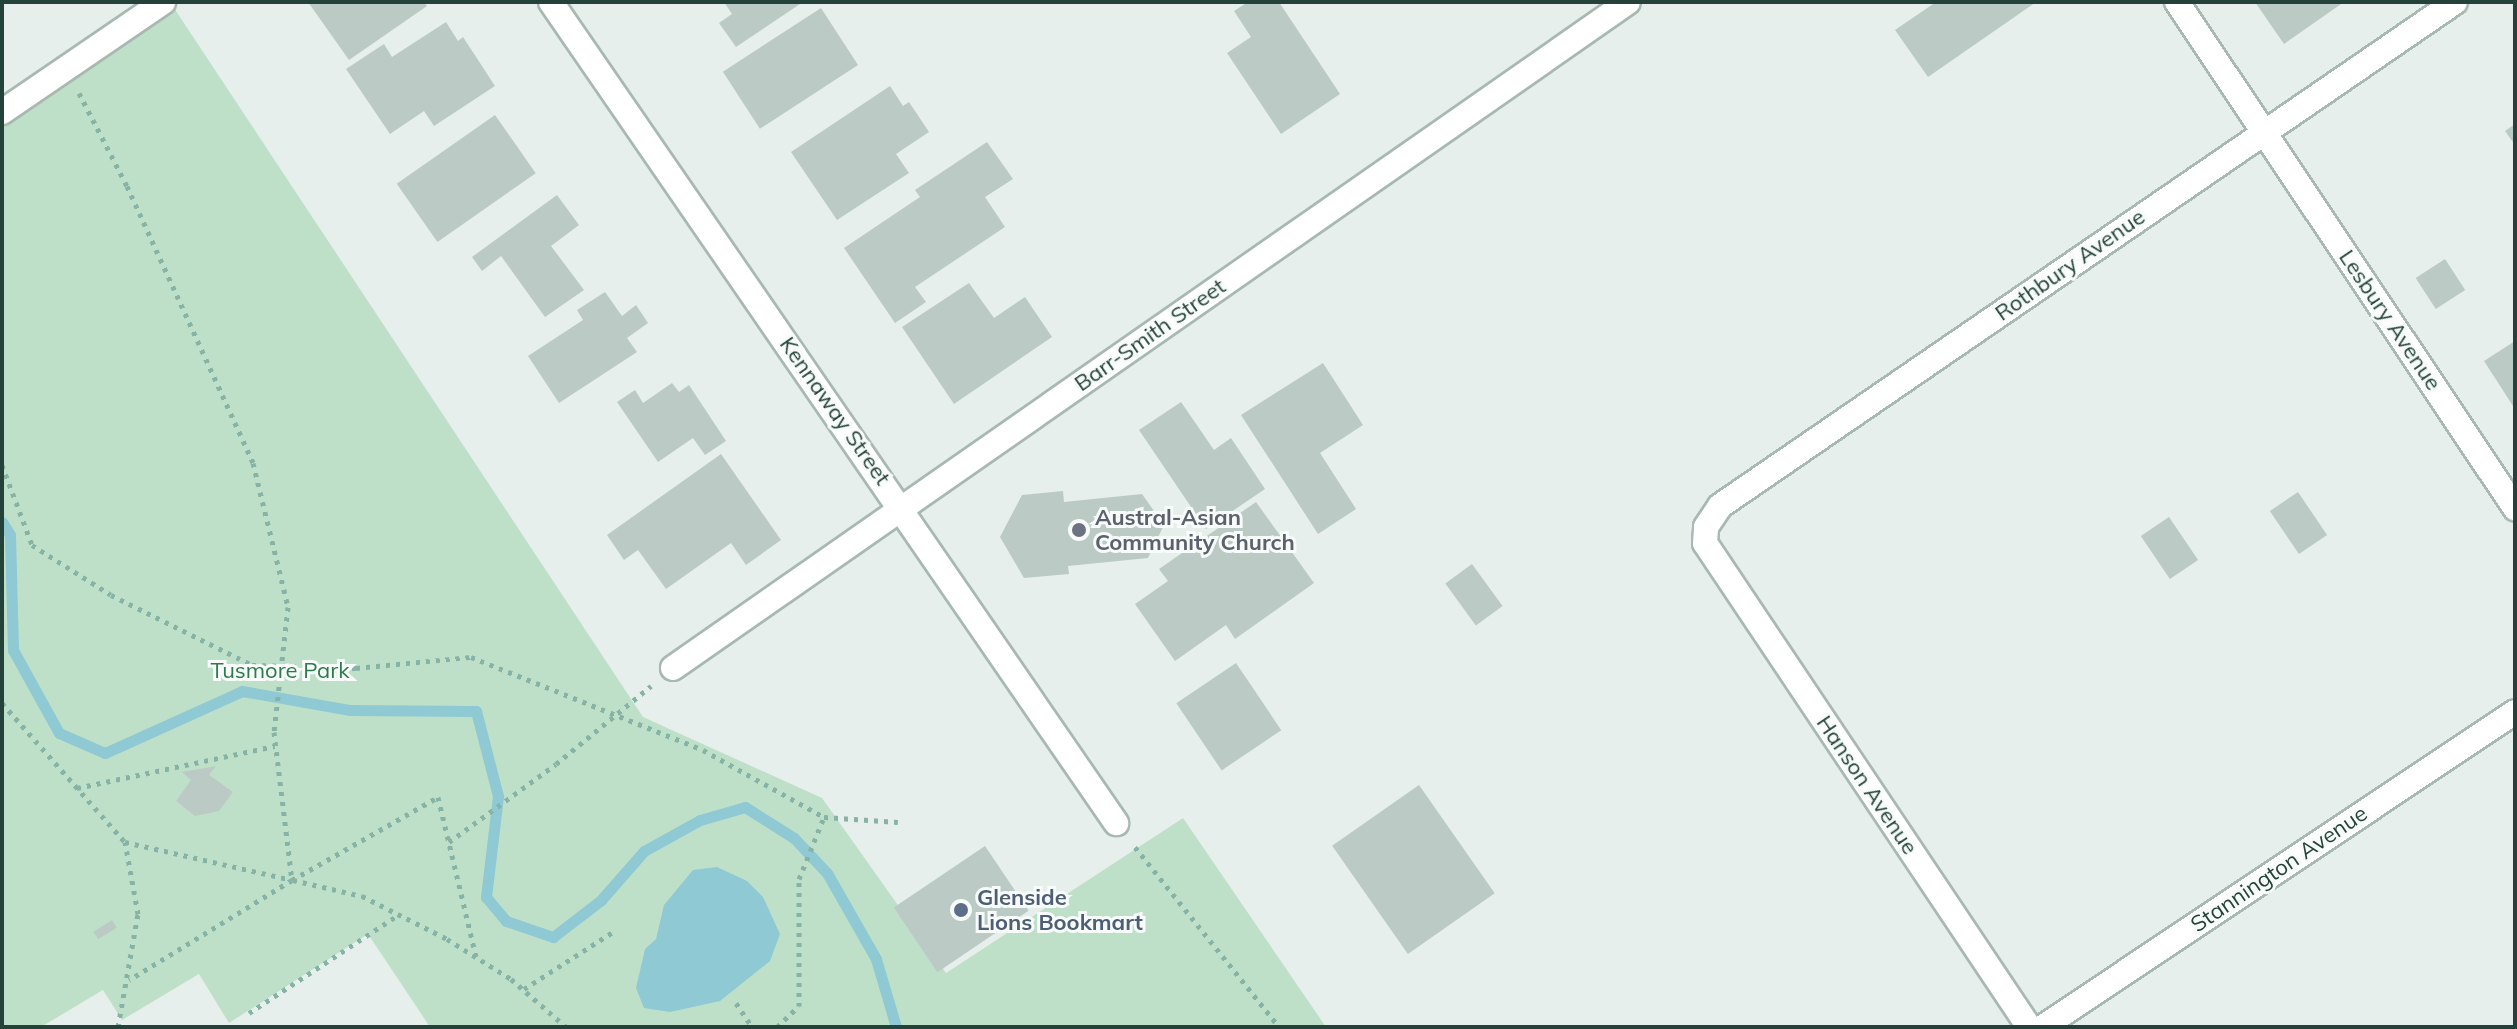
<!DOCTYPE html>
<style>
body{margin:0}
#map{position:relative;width:2517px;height:1029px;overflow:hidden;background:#e6efeb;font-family:Mulish,sans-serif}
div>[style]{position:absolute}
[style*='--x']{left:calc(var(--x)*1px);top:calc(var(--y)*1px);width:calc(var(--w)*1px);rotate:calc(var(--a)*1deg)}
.green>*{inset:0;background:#bfe0c8}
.water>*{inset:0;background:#8ec9d4}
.stream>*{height:11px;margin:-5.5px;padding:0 5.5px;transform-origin:5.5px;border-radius:5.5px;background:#8ec9d4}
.building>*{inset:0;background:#bbcac4;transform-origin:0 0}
.path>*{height:5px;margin-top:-2.5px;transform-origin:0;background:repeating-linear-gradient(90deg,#86b3a5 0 4px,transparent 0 10px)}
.roads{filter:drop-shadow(2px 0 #a8b8b2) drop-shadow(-2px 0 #a8b8b2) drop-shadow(0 2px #a8b8b2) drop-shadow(0 -2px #a8b8b2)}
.minor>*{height:24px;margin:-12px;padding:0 12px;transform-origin:12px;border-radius:12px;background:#fff}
.dots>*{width:22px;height:22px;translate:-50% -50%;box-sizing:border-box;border:4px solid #f7fbf9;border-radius:50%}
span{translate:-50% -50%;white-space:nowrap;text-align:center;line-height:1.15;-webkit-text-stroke:6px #f7fbf9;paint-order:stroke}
.street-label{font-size:22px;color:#24423a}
.worship-label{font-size:22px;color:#5b616d;font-weight:700}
.left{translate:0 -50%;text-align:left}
.park-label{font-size:22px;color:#2d7a4b}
.service-label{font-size:22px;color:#4e5e75;font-weight:700}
.frame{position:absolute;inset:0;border:4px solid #24423a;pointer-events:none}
</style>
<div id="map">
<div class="green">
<i style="clip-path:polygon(170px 2px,643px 717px,822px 798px,946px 973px,1183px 818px,1326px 1027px,430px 1027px,368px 934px,229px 1023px,199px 974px,122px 1020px,103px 990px,41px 1027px,2px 1027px,2px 112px)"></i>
</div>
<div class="water">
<i style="clip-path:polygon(717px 867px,747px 881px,763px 897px,780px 934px,770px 961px,720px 1001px,670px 1012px,644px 1008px,636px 988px,645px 949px,656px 939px,664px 905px,693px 870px)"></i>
</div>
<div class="stream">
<i style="--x:2;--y:522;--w:15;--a:58"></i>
<i style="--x:10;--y:535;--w:115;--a:88.5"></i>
<i style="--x:13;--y:650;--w:95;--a:61"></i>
<i style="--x:59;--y:733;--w:50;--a:23.5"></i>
<i style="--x:105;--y:753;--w:150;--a:-24.3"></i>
<i style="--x:242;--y:691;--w:110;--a:10"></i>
<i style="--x:350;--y:710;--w:126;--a:0.5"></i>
<i style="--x:476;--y:711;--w:88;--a:75.5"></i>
<i style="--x:498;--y:796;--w:102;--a:96.8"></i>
<i style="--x:486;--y:897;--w:31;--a:50"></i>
<i style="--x:506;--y:921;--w:50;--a:18.8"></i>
<i style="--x:553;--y:937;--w:61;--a:-37.6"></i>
<i style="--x:601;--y:900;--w:65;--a:-48.7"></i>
<i style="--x:644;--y:851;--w:64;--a:-29"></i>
<i style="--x:700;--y:820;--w:47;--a:-16.1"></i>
<i style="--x:745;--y:807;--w:58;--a:32.3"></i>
<i style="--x:794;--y:838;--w:48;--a:46.7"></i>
<i style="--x:827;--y:873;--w:99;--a:60.3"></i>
<i style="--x:876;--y:959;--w:71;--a:73.6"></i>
</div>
<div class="building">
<i style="clip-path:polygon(308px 2px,424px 2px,427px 6px,349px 60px)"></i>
<i style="clip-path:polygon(724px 2px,803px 2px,736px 47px,719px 23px,732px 14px)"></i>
<i style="clip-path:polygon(1248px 2px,1279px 2px,1340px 94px,1281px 134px,1227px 53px,1251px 37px,1234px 11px)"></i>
<i style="clip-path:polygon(1936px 2px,2036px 2px,1928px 77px,1895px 30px)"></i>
<i style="clip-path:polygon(2255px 2px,2344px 2px,2284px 44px)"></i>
<i style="left:821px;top:8px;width:68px;height:117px;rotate:57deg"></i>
<i style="clip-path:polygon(446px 22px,458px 41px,463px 37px,495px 86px,434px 126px,424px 111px,390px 134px,346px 69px,384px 44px,392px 57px)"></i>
<i style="clip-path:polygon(890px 86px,903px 106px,909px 102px,929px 132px,896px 154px,909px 173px,837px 220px,791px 152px)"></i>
<i style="left:495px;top:115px;width:71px;height:120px;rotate:55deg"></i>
<i style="clip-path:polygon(2515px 124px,2515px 145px,2505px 131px)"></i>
<i style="clip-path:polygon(987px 142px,1013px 179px,985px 197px,1005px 227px,915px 287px,926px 302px,895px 323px,844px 248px,920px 197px,915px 190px)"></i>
<i style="clip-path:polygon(557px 195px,579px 225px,551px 246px,584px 290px,545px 317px,501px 256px,482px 271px,472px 257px)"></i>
<i style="left:2445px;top:259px;width:37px;height:35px;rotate:57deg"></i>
<i style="clip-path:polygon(969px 283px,994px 318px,1025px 297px,1052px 337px,954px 404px,902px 327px)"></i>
<i style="clip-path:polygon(605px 292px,622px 316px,636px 305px,648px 323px,627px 338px,637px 352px,559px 403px,528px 356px,583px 320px,577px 310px)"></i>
<i style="clip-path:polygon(2515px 341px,2515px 405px,2513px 406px,2484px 361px)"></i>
<i style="clip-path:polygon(1323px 363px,1363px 425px,1320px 453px,1356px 509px,1318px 534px,1241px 415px)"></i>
<i style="clip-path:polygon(672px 383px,679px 392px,689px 385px,726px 441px,705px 455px,693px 438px,658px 462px,617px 402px,635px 390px,643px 403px)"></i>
<i style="clip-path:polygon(1181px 402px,1214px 450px,1231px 438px,1265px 489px,1206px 529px,1139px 430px)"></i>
<i style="clip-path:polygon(721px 454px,781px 540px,746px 565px,731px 543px,666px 589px,638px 550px,624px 560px,607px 535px)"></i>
<i style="clip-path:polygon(1063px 491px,1064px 502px,1142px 494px,1164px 525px,1148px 558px,1068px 566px,1069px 574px,1024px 578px,1000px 537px,1022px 495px)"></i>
<i style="left:2298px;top:492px;width:52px;height:34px;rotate:56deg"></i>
<i style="clip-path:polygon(1256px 502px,1314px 583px,1235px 639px,1226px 625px,1175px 661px,1135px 604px,1168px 581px,1159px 569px)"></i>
<i style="left:2169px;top:517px;width:52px;height:34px;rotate:56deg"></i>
<i style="left:1472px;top:564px;width:52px;height:33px;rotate:54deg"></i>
<i style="left:1236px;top:663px;width:81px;height:72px;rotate:56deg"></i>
<i style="clip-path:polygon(216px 766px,209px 775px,233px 792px,219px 811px,195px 816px,176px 801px,191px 780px,182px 772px)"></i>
<i style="left:1419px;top:785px;width:132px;height:106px;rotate:55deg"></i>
<i style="left:985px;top:846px;width:78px;height:110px;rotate:56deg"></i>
<i style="left:112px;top:920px;width:9px;height:22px;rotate:58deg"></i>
</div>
<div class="path">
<i style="--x:79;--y:93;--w:105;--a:62.7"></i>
<i style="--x:127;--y:186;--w:304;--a:65.5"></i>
<i style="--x:253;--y:463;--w:148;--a:76.3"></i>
<i style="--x:288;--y:607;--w:126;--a:96.4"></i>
<i style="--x:274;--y:732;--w:149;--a:83.1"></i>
<i style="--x:2;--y:465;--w:85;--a:69.4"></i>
<i style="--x:32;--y:545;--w:93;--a:32.3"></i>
<i style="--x:111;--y:595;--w:157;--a:26.4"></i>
<i style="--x:252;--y:665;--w:104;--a:1.7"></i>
<i style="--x:356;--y:668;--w:116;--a:-5.5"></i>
<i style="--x:471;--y:657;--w:250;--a:21.8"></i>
<i style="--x:703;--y:750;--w:138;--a:29"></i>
<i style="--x:824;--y:817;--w:74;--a:3.9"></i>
<i style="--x:2;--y:703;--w:186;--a:48.5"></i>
<i style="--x:77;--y:788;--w:202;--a:-12"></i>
<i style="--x:449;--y:842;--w:132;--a:-36.1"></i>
<i style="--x:556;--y:764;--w:123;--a:-39.4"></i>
<i style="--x:1135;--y:847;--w:231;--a:51.3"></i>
<i style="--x:292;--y:880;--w:168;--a:-29.6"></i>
<i style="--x:438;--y:797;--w:164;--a:76.6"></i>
<i style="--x:293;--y:880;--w:71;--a:13.1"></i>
<i style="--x:362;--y:896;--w:95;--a:26.8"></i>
<i style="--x:447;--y:939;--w:75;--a:32"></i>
<i style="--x:511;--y:979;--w:73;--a:41.1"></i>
<i style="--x:524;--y:989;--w:109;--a:-32.7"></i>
<i style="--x:736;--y:1003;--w:29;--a:56"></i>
<i style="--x:249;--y:1013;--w:178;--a:-33.3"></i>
<i style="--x:118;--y:1027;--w:115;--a:-80"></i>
<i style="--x:138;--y:914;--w:73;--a:-100.2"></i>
<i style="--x:125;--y:842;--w:171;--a:12.8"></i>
<i style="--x:292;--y:880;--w:191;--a:148.5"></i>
<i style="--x:777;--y:1027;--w:30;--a:-44"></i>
<i style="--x:799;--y:1006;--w:127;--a:-90"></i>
<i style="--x:799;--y:879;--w:67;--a:-68"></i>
</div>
<div class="roads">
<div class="minor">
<i style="--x:551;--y:2;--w:997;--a:55.46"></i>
<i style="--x:2177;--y:2;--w:609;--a:56.26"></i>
<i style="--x:2;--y:112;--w:195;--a:-34.3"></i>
<i style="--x:673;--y:668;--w:1164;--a:-34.89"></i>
<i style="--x:2029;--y:1027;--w:582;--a:-123.8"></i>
<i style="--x:1705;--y:543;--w:16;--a:-86"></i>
<i style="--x:1706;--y:527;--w:25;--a:-56"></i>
<i style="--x:1720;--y:506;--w:891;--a:-34.44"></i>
<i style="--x:2043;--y:1027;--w:567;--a:-33.72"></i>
</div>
</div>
<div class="dots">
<i style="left:1079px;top:530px;background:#6b7280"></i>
<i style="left:961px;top:910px;background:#5c6f8a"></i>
</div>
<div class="street-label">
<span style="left:2070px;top:265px;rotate:-35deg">Rothbury Avenue</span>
<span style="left:2390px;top:320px;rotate:56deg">Lesbury Avenue</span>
<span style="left:1150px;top:335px;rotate:-35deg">Barr-Smith Street</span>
<span style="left:835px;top:411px;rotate:55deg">Kennaway Street</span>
<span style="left:1867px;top:785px;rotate:56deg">Hanson Avenue</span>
<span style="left:2279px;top:869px;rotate:-34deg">Stannington Avenue</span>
</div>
<div class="worship-label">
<span class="left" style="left:1095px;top:530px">Austral-Asian<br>Community Church</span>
</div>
<div class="park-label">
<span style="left:280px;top:671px">Tusmore Park</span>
</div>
<div class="service-label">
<span class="left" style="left:977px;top:910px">Glenside<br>Lions Bookmart</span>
</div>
<div class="frame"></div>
</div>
